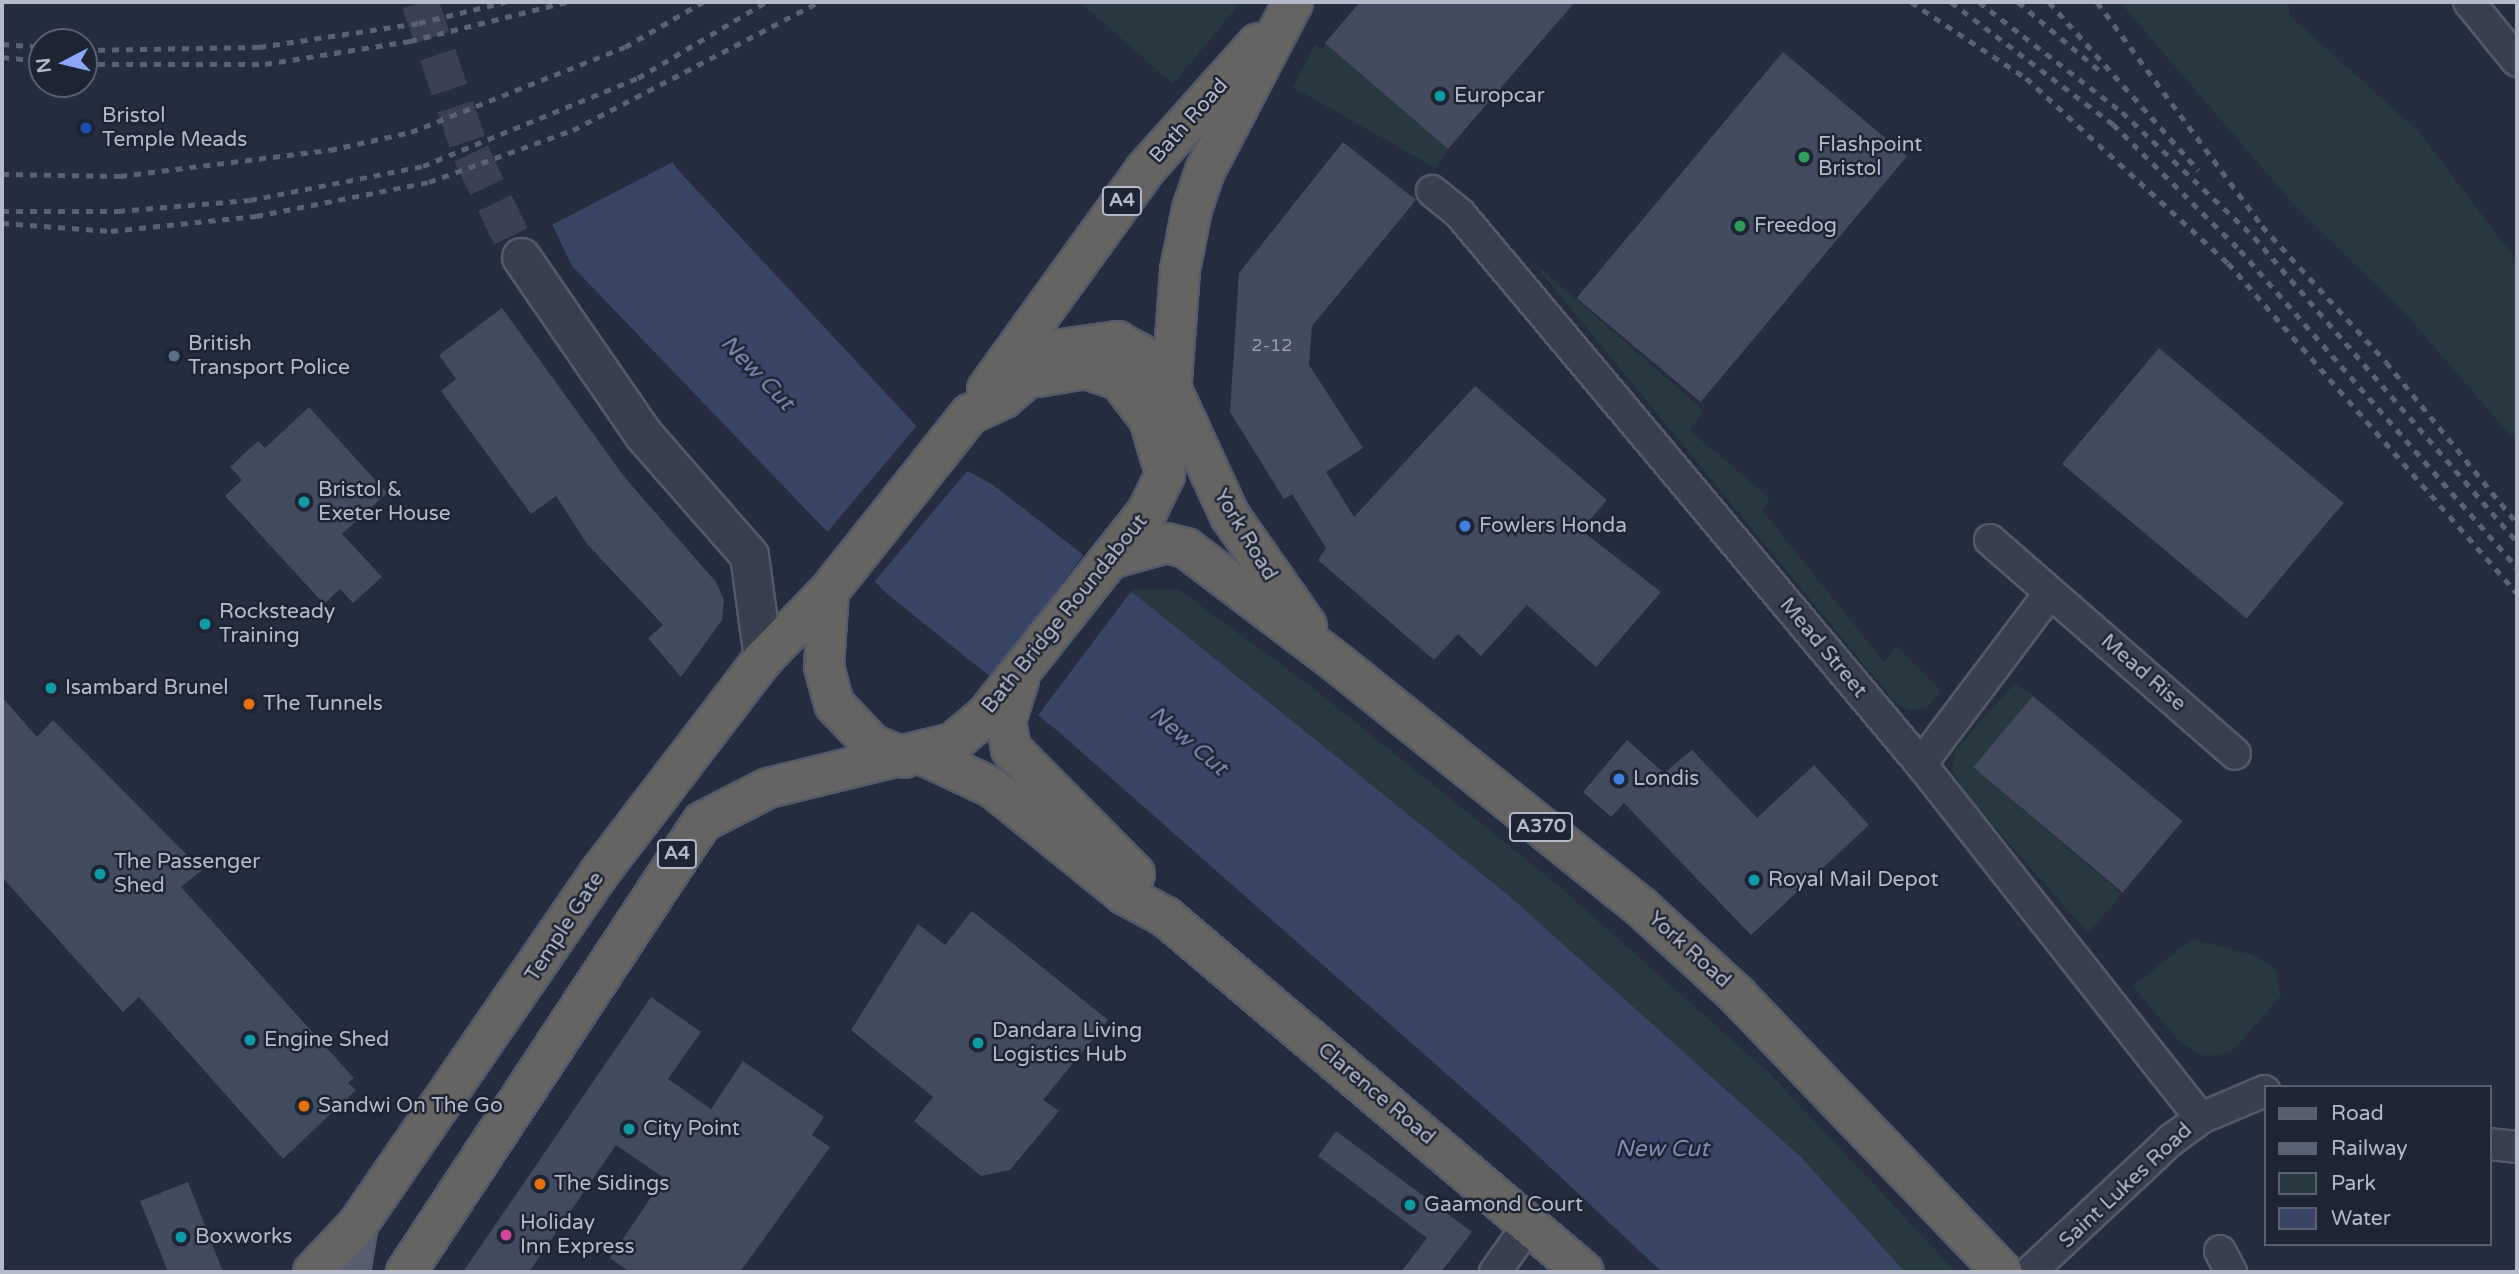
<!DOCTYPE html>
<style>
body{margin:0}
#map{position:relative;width:2519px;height:1274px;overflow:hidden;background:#242c3f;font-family:"Varela Round",sans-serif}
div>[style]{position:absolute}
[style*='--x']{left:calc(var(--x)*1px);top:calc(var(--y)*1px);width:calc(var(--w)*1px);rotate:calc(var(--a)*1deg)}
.green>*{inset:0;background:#263940}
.water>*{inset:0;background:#384566}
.pier>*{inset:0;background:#242c3f;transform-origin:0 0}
.building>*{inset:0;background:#434b61;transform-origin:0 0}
.tertiary-tunnel>*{height:37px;margin-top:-18.5px;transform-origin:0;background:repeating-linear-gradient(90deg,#3a4154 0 37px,transparent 0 55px)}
.roads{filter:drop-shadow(2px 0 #535a69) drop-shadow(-2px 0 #535a69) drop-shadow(0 2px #535a69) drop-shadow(0 -2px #535a69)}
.minor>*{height:30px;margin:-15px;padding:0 15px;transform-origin:15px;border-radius:15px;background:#383f4e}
.tertiary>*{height:37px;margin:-18.5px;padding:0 18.5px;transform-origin:18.5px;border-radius:18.5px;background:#383f4e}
.primary>*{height:38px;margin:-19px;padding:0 19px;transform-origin:19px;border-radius:19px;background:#565d6e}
.trunk>*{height:38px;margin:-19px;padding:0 19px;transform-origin:19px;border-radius:19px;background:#666462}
.rail>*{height:5px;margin-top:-2.5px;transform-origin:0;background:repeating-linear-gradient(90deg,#5a6275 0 7px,transparent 0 14px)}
.dots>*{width:19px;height:19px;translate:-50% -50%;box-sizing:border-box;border:4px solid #1d2434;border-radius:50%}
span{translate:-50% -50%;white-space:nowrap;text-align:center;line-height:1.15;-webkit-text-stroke:5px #1d2434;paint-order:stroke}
.number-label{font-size:18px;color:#989eaf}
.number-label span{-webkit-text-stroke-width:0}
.shield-label span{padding:2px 5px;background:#1d2434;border:2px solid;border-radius:5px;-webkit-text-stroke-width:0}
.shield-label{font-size:19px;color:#b4bac9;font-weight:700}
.poi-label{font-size:21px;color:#b4bac9}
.left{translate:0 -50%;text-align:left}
.street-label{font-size:21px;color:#b4bac9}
.water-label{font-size:23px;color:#7c8cb1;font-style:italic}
.frame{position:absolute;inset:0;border:4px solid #b4bac9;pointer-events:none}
.legend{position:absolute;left:2264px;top:1085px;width:228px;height:161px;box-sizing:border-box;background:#1d2434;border:2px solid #596070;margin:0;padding:9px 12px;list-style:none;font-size:21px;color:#b4bac9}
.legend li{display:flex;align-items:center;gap:14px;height:35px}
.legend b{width:35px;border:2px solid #596070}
.north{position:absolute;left:28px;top:28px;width:70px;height:70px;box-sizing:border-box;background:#1d2434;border:2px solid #596070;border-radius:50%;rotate:263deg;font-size:19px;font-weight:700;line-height:28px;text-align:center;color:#b4bac9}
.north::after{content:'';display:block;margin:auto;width:24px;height:32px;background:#8aa7f8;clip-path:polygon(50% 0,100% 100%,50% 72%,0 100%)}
</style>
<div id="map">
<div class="green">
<i style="clip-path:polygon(1080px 2px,1241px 2px,1173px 84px)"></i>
<i style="clip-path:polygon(2120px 2px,2288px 2px,2290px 16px,2419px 132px,2517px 261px,2517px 443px,2408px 316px,2296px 207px)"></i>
<i style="clip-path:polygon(595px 8px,638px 106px,677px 169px,948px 460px,993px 485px,1129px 590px,1179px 590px,1309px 685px,1554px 882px,1770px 1074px,1956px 1272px,1823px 1272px,697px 259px)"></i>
<i style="clip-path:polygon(1325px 43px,1448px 149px,1436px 168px,1293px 87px,1315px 45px,1323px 49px)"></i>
<i style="clip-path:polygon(1531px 260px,1704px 411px,1689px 430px,1770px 498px,1762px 510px,1884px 662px,1897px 647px,1941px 691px,1926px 708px,1909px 711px,1893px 700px)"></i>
<i style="clip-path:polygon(2015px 683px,2033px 696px,1973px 767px,2122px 894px,2088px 933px,1964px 792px,1952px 769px,1956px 749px)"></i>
<i style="clip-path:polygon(2192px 939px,2253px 955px,2276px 970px,2281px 996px,2232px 1051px,2218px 1055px,2204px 1056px,2180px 1042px,2133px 986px)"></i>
</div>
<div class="water">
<i style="clip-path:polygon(595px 8px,638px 106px,677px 169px,948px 460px,993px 485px,1152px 608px,1508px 895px,1801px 1157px,1905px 1272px,1662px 1272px,1519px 1138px,1059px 732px,886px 593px,572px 266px,456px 23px)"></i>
</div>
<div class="pier">
<i style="clip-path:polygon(446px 2px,597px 2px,615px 52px,673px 162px,546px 228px)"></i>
<i style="left:918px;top:424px;width:68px;height:148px;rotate:40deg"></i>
<i style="left:1085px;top:553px;width:60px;height:160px;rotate:37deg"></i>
</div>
<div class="building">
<i style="clip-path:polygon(1360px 2px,1575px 2px,1448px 149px,1325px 43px)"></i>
<i style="left:1783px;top:52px;width:162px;height:321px;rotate:40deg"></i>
<i style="clip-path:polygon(1343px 142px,1416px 200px,1312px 326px,1309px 365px,1363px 448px,1326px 472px,1354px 517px,1475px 386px,1607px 500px,1581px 530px,1661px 592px,1596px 667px,1527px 605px,1481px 656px,1458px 634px,1434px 660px,1318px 560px,1326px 548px,1292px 494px,1284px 499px,1230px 412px,1239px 273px)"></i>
<i style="clip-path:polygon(502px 308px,626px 479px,716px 582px,724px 600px,722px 620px,681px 677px,648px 638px,663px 625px,587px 544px,556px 496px,531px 514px,441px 391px,456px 379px,439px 355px)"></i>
<i style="left:2159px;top:348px;width:241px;height:151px;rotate:40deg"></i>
<i style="clip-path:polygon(309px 407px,387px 493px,342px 534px,382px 577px,353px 603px,340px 589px,324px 604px,225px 496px,242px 480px,230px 467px,258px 441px,265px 448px)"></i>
<i style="left:2033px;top:696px;width:195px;height:93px;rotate:40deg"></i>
<i style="clip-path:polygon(2px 697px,37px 737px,53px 720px,202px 870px,181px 887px,354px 1078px,348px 1083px,356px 1090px,283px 1159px,139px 997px,123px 1012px,2px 877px)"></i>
<i style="clip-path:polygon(1627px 740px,1664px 773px,1692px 750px,1757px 818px,1814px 765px,1869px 825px,1751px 935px,1624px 803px,1611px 817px,1583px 792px)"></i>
<i style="clip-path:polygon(972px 911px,1108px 1020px,1043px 1100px,1059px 1111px,1010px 1170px,981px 1176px,914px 1121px,933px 1097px,851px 1030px,918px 924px,945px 945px)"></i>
<i style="clip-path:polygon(651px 997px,701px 1032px,668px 1079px,711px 1109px,743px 1061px,824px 1117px,812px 1135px,830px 1147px,740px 1272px,630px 1272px,610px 1258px,664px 1178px,616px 1145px,529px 1272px,463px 1272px)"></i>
<i style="clip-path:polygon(1336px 1131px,1472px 1232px,1441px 1272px,1401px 1272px,1427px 1238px,1318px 1156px)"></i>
<i style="clip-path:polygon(188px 1182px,223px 1272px,168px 1272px,140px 1201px)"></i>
</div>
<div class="tertiary-tunnel">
<i style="--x:420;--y:2;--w:159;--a:71.3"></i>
<i style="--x:471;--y:153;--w:115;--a:64.3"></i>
</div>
<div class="roads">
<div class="minor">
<i style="--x:2469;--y:2;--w:76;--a:50.9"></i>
<i style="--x:1432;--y:191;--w:36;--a:39"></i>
<i style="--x:1460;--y:214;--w:718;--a:50.03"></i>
<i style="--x:1921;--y:764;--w:451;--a:51.7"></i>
<i style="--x:1990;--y:540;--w:325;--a:41.1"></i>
<i style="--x:1921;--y:764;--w:214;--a:-53"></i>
<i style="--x:2489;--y:1144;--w:28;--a:6"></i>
<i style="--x:2220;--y:1251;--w:24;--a:62"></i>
<i style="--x:1495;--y:1272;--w:60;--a:-54.5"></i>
<i style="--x:2030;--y:1272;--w:193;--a:-43.1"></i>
<i style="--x:2171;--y:1140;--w:37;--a:-36"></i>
<i style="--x:2201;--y:1118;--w:69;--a:-22.9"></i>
</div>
<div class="tertiary">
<i style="--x:521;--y:257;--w:215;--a:55.4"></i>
<i style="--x:643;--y:434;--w:161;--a:48.8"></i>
<i style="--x:749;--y:555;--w:105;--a:82.3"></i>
</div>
<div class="primary">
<i style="--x:350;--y:1272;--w:49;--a:-80.5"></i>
</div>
<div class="trunk">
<i style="--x:1038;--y:377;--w:48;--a:-9.7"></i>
<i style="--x:1085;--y:369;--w:36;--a:18"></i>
<i style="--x:1119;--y:380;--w:49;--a:52.4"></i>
<i style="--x:1149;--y:419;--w:43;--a:73.7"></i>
<i style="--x:987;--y:389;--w:269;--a:-54.2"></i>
<i style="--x:1144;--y:171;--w:171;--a:-48.3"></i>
<i style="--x:1110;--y:559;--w:58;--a:-15.9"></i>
<i style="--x:1166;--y:543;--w:21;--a:14"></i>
<i style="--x:1186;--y:548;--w:193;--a:37.2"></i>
<i style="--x:1340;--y:665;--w:385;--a:38.8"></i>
<i style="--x:1640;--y:906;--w:132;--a:42.5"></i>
<i style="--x:1737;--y:995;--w:384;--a:46.2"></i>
<i style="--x:1019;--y:680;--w:43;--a:107.6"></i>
<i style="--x:1006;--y:721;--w:28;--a:80"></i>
<i style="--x:1011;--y:749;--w:176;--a:45.2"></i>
<i style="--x:923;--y:755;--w:77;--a:25.2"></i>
<i style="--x:993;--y:788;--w:170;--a:39"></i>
<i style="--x:1125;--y:895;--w:47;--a:28.2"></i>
<i style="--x:1166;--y:917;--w:548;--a:40.34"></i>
<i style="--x:905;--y:758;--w:36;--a:-157"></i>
<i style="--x:872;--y:744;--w:55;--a:-133.5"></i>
<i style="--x:834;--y:704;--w:39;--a:-105"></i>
<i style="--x:824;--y:666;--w:75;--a:-86.2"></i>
<i style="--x:829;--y:591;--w:226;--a:-51.5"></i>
<i style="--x:970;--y:414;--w:38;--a:-25"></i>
<i style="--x:1004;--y:398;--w:75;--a:-40.7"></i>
<i style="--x:1061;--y:349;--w:57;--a:-8.1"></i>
<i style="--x:1117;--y:341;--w:37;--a:29"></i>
<i style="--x:1149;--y:359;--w:41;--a:54"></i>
<i style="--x:1173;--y:392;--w:136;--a:65.3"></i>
<i style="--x:1230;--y:516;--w:134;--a:55"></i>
<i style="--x:313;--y:1272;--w:66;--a:-46.8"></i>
<i style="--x:358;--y:1224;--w:427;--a:-55.5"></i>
<i style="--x:600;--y:872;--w:268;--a:-52.6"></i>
<i style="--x:763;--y:659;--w:95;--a:-45.9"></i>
<i style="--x:406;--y:1272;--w:539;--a:-56.66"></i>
<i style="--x:702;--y:822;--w:74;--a:-27.3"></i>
<i style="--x:768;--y:788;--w:190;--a:-13.7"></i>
<i style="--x:953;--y:743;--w:43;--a:-40.3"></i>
<i style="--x:986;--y:715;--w:259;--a:-51.6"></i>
<i style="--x:1147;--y:512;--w:41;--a:-64.1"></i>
<i style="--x:1165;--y:475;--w:206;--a:-85.8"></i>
<i style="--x:1180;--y:270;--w:62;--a:-78.9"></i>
<i style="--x:1192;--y:209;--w:40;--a:-71.1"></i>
<i style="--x:1205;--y:171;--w:190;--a:-62.4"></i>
</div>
</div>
<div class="rail">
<i style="--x:1911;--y:2;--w:138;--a:33.5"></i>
<i style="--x:2026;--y:78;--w:274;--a:42.5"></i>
<i style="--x:2228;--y:263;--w:439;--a:48.8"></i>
<i style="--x:1951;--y:2;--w:203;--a:37"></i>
<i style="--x:2113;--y:124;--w:179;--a:44.8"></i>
<i style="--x:2240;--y:250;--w:422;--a:48.9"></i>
<i style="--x:1979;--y:2;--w:180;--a:37.6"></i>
<i style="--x:2122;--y:112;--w:182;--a:43.4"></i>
<i style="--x:2254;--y:237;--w:403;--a:49.2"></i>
<i style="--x:2018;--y:2;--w:109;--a:40.1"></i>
<i style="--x:2049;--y:2;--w:225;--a:48.4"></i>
<i style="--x:2097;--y:2;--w:278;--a:53.6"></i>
<i style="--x:2262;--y:226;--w:184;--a:47.6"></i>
<i style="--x:2386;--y:362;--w:208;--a:50.9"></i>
<i style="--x:2;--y:44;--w:40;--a:4.3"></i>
<i style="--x:84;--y:50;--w:175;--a:-1"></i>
<i style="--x:259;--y:47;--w:162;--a:-8.5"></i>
<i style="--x:419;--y:23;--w:89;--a:-13.7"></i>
<i style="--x:2;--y:57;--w:40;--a:5.7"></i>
<i style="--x:84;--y:64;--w:181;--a:0"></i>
<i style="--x:265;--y:64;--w:147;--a:-9"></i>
<i style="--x:410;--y:41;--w:161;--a:-14"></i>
<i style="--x:2;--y:174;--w:118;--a:1"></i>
<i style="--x:120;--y:176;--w:212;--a:-7.1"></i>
<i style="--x:330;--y:150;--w:83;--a:-12.5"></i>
<i style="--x:411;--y:132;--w:230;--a:-21.7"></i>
<i style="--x:625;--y:47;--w:90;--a:-30"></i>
<i style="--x:2;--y:211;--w:116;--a:0"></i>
<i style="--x:118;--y:211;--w:132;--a:-4.8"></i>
<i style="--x:250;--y:200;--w:176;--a:-11.1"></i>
<i style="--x:423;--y:166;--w:232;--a:-22.3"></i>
<i style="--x:638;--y:78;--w:149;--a:-30.7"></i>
<i style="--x:2;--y:223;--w:109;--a:4.2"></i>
<i style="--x:111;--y:231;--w:146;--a:-5.9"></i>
<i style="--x:256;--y:216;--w:176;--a:-11.1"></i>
<i style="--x:429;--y:182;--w:153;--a:-19.9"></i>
<i style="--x:573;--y:130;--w:277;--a:-27.5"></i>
</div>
<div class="dots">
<i style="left:1440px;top:96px;background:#0f9aa8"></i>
<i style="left:86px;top:128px;background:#1a4fb4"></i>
<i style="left:1804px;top:157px;background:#2e9e5b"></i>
<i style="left:1740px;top:226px;background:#2e9e5b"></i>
<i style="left:174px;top:356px;background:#5c6f8a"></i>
<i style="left:304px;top:502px;background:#0f9aa8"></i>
<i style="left:1465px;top:526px;background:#3f7fe0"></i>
<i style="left:205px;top:624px;background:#0f9aa8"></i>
<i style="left:51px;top:688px;background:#0f9aa8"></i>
<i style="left:249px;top:704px;background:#e8710a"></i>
<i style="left:1619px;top:779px;background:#3f7fe0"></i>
<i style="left:100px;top:874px;background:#0f9aa8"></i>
<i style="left:1754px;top:880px;background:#0f9aa8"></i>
<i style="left:250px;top:1040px;background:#0f9aa8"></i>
<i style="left:978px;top:1043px;background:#0f9aa8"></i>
<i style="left:304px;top:1106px;background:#e8710a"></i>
<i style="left:629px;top:1129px;background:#0f9aa8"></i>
<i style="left:540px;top:1184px;background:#e8710a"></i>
<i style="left:1410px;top:1205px;background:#0f9aa8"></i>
<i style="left:506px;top:1235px;background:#d1479c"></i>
<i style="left:181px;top:1237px;background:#0f9aa8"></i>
</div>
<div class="number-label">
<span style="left:1272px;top:345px">2-12</span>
</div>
<div class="shield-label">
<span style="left:1122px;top:201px">A4</span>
<span style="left:1541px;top:827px">A370</span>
<span style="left:677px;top:854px">A4</span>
</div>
<div class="poi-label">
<span class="left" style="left:1454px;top:96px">Europcar</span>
<span class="left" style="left:102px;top:128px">Bristol<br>Temple Meads</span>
<span class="left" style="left:1818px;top:157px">Flashpoint<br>Bristol</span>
<span class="left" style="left:1754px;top:226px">Freedog</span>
<span class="left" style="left:188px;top:356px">British<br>Transport Police</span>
<span class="left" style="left:318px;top:502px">Bristol &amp;<br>Exeter House</span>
<span class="left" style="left:1479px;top:526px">Fowlers Honda</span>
<span class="left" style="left:219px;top:624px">Rocksteady<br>Training</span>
<span class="left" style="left:65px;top:688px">Isambard Brunel</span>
<span class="left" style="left:263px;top:704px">The Tunnels</span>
<span class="left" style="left:1633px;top:779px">Londis</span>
<span class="left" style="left:114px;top:874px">The Passenger<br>Shed</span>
<span class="left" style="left:1768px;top:880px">Royal Mail Depot</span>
<span class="left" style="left:992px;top:1043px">Dandara Living<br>Logistics Hub</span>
<span class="left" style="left:264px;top:1040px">Engine Shed</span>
<span class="left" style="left:318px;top:1106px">Sandwi On The Go</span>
<span class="left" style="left:643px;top:1129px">City Point</span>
<span class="left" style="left:554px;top:1184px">The Sidings</span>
<span class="left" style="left:1424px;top:1205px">Gaamond Court</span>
<span class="left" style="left:520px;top:1235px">Holiday<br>Inn Express</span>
<span class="left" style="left:195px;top:1237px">Boxworks</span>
</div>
<div class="street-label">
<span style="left:1189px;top:121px;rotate:-48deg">Bath Road</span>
<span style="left:1245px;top:535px;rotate:59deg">York Road</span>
<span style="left:1065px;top:614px;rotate:-51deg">Bath Bridge Roundabout</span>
<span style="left:1823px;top:648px;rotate:50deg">Mead Street</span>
<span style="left:2143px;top:673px;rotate:41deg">Mead Rise</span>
<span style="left:565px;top:927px;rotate:-57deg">Temple Gate</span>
<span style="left:1689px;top:950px;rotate:42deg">York Road</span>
<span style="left:1376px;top:1094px;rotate:40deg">Clarence Road</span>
<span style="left:2126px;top:1186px;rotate:-43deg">Saint Lukes Road</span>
</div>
<div class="water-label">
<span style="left:757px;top:373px;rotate:46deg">New Cut</span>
<span style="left:1188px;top:741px;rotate:40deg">New Cut</span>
<span style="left:1662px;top:1149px">New Cut</span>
</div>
<div class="frame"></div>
<ul class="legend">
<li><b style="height:9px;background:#565d6e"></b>Road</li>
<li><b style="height:9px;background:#5a6275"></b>Railway</li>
<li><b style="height:19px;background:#263940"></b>Park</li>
<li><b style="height:19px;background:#384566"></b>Water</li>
</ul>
<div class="north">N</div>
</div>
